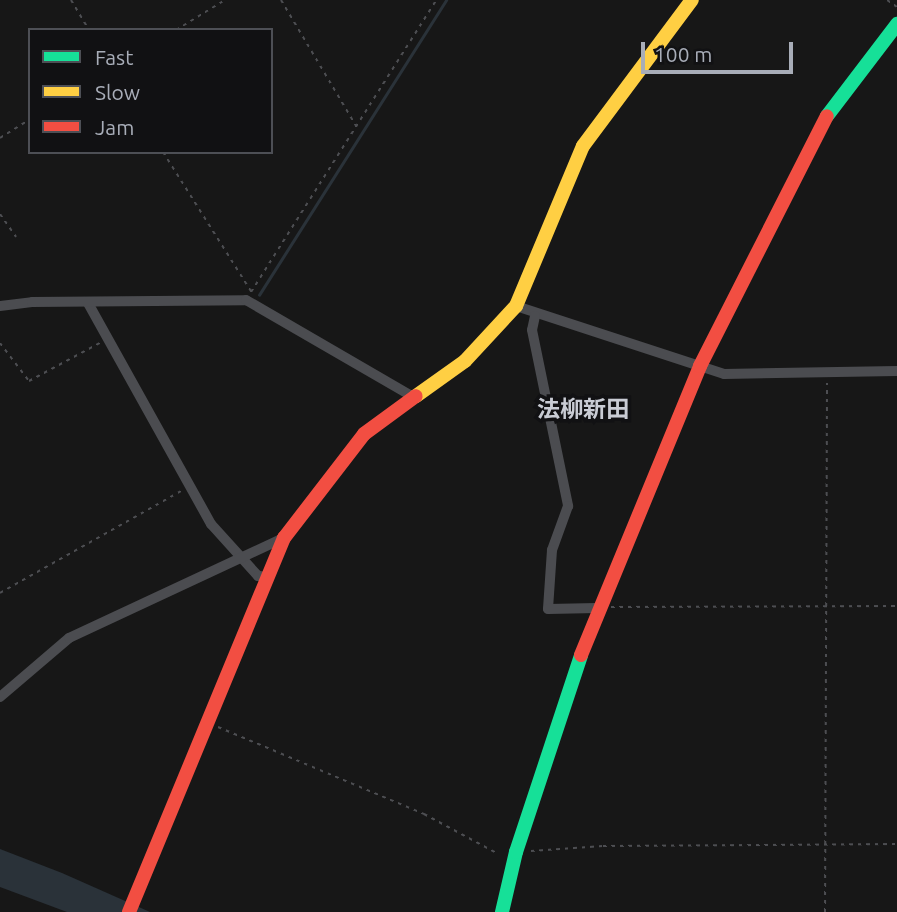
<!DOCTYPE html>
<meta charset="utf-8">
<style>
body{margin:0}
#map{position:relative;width:897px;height:912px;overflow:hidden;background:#171717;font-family:Ubuntu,"Noto Sans JP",sans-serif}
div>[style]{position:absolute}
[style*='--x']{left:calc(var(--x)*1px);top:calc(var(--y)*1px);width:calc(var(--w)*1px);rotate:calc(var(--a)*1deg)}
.water>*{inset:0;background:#2a3239}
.stream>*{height:2.5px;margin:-1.25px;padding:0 1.25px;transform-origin:1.25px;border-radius:1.25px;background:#2a3239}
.path>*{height:2px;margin-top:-1px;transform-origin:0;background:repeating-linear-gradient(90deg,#4d4e52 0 3.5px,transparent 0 8.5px)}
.street>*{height:10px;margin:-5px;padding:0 5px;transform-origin:5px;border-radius:5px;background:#4b4c50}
.fast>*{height:14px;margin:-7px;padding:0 7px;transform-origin:7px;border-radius:7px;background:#16e098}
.slow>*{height:14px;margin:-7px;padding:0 7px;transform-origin:7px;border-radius:7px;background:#ffcf43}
.jam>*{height:14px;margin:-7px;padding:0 7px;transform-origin:7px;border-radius:7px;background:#f24e42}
span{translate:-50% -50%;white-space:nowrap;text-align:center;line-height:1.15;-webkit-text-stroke:7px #111113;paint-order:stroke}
.neighbourhood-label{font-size:23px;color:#c9ccd4;font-weight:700}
.legend{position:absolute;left:28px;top:28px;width:245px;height:126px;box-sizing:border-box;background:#111113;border:2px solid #4d4f55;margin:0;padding:9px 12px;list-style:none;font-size:21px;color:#a8adb8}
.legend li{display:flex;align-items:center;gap:14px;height:35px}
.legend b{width:35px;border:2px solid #4d4f55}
.scale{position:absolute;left:641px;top:42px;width:152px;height:32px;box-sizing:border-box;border:4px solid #a8adb8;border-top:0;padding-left:9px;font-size:21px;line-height:24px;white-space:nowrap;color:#a8adb8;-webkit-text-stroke:5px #111113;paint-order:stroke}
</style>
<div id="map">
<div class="water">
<i style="clip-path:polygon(0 849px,62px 873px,150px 912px,67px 912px,0 887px)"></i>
</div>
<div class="stream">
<i style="--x:259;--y:295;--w:349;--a:-57.6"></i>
</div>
<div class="path">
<i style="--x:71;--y:0;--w:35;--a:59"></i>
<i style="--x:281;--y:0;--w:147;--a:59.2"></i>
<i style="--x:887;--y:0;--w:12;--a:35"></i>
<i style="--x:176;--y:30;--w:57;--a:-31.5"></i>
<i style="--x:0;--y:138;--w:36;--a:-32"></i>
<i style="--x:163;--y:152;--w:165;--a:57.7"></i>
<i style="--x:0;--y:214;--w:28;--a:55"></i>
<i style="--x:251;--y:292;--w:346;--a:-57.6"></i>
<i style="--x:0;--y:343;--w:48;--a:52.7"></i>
<i style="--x:29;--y:381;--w:81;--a:-28.2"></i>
<i style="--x:0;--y:593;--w:208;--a:-29.4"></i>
<i style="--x:611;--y:607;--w:286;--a:-0.2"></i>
<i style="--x:218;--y:727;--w:224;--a:22.9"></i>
<i style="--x:424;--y:814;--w:81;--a:28.2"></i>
<i style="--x:531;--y:851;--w:72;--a:-4"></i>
<i style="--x:603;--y:846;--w:294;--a:-0.4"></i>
<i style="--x:825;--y:912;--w:529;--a:-89.78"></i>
</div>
<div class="street">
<i style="--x:88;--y:303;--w:253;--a:60.9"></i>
<i style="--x:211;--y:524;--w:70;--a:47.9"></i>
<i style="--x:258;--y:576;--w:11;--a:5"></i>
<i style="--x:0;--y:306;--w:32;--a:-7"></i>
<i style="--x:32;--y:302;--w:214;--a:-0.5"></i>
<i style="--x:246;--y:300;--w:193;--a:30.1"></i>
<i style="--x:516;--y:306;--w:219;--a:18.1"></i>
<i style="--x:724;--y:374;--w:173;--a:-1"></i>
<i style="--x:535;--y:316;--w:14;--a:102"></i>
<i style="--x:532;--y:330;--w:180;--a:78.4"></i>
<i style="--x:568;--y:506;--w:47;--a:110"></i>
<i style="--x:552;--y:550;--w:59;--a:93.9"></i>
<i style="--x:548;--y:609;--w:49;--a:-1.2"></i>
<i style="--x:0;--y:697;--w:91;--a:-40.5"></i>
<i style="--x:69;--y:638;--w:236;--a:-25"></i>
</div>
<div class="fast">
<i style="--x:827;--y:116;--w:116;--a:-52.7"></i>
<i style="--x:502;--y:912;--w:62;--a:-76.9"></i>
<i style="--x:516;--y:852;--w:207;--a:-71.7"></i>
</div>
<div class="slow">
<i style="--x:416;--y:396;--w:60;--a:-35.5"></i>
<i style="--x:465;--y:361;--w:75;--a:-47.2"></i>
<i style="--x:516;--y:306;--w:173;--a:-67.3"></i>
<i style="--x:583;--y:146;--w:182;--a:-53.3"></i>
</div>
<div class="jam">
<i style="--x:581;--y:655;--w:313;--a:-67.6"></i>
<i style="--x:700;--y:366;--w:280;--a:-63.1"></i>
<i style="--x:129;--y:912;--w:405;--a:-67.5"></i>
<i style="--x:284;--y:538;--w:131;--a:-52.4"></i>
<i style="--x:364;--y:434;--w:64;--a:-36.2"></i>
</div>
<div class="neighbourhood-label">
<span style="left:583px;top:409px">法柳新田</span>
</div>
<ul class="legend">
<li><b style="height:9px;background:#16e098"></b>Fast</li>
<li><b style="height:9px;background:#ffcf43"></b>Slow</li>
<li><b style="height:9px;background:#f24e42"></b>Jam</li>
</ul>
<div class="scale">100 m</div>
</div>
